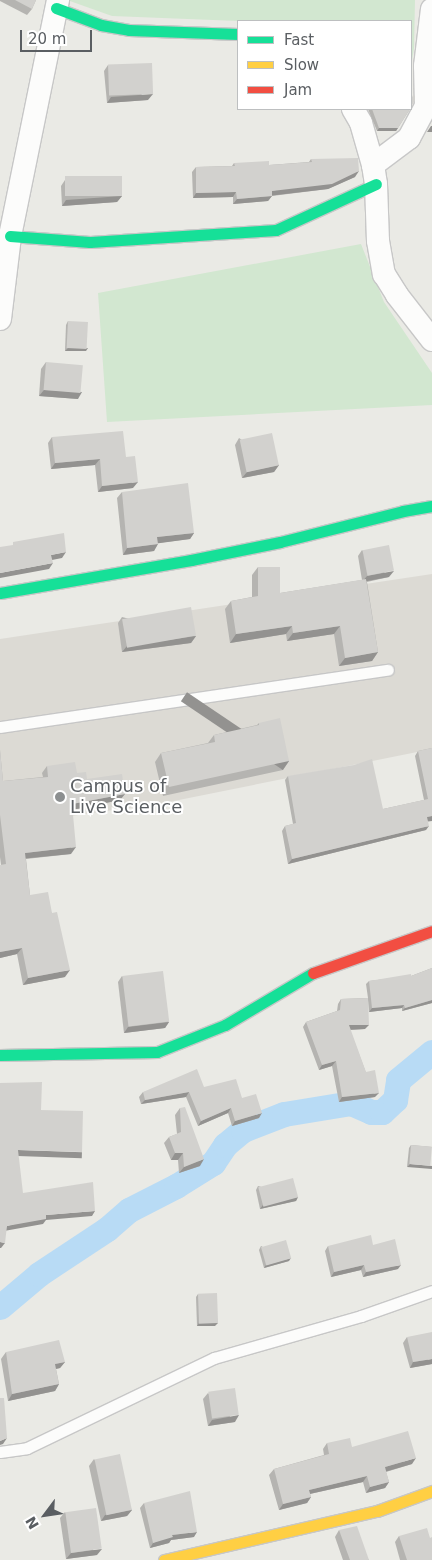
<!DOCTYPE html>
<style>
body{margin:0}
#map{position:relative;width:432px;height:1560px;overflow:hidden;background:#eaeae5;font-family:"DejaVu Sans",sans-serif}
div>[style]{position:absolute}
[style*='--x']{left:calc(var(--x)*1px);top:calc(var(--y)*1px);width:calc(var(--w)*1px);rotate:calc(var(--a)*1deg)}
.education>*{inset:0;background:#dcdad4}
.green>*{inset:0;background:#d2e7d0}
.canal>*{height:25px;margin:-12.5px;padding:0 12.5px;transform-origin:12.5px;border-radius:12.5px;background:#b8dbf5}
.roads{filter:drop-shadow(1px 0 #c7c7c7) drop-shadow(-1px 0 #c7c7c7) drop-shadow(0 1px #c7c7c7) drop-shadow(0 -1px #c7c7c7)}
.lane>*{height:11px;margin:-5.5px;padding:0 5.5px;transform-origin:5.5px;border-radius:5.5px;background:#fcfcfb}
.street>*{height:22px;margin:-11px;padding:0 11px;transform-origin:11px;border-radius:11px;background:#fcfcfb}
.fast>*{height:11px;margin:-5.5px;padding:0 5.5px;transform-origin:5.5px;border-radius:5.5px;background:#16e098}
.slow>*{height:11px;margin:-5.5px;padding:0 5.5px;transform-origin:5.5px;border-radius:5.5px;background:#ffcf43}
.jam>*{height:11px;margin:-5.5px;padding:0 5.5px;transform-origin:5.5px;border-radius:5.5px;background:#f24e42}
.wall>*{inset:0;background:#b5b4b1}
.shaded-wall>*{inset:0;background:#939290;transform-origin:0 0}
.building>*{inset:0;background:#d2d1ce;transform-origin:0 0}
.dots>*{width:14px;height:14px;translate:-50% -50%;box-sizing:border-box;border:2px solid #fff;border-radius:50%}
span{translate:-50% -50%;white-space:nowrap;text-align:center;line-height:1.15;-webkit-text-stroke:4px #fff;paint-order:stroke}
.poi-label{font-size:18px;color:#5a5e62}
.left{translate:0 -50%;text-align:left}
.legend{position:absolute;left:237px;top:20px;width:175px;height:90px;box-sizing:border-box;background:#fff;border:1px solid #bdbfc0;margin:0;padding:6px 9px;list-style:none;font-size:15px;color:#5a5e62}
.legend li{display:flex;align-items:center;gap:10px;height:25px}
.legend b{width:25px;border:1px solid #bdbfc0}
.north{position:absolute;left:20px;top:1490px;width:50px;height:50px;-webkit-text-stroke:4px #fff;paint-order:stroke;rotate:239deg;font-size:14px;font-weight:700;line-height:20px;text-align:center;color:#5a5e62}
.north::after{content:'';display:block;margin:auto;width:18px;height:22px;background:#5a5e62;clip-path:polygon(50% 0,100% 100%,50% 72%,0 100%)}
.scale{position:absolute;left:20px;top:30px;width:72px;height:22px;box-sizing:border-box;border:2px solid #5a5e62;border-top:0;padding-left:6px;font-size:15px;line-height:18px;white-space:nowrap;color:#5a5e62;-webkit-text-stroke:4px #fff;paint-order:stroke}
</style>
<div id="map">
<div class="education">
<i style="clip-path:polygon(432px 574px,432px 749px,164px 803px,0 826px,0 639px)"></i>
</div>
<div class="green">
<i style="clip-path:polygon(67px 0,415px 0,414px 48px,411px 66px,411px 21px,238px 21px,112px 16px)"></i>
<i style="clip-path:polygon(361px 244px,384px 302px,432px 373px,432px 405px,107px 422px,98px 293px)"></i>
</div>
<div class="canal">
<i style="--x:0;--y:1307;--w:51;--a:-40.2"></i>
<i style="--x:39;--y:1274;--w:82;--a:-33.5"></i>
<i style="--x:107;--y:1229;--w:29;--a:-41"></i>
<i style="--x:129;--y:1210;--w:53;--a:-27.1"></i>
<i style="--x:176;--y:1186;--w:44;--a:-31.9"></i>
<i style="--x:213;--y:1163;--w:22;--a:-56"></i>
<i style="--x:225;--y:1145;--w:23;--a:-40"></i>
<i style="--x:243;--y:1130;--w:44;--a:-21.3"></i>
<i style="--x:284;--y:1114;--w:68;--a:-9.3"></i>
<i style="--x:351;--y:1103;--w:22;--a:24"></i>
<i style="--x:371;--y:1112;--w:11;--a:0"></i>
<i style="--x:382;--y:1112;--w:18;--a:-43"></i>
<i style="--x:395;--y:1100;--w:20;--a:-81"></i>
<i style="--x:398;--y:1080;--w:44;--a:-39.5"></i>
</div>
<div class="roads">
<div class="lane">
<i style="--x:0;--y:727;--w:392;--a:-8.4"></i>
<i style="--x:0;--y:1452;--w:27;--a:-8"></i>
<i style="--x:27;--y:1448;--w:208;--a:-25.7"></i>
<i style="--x:214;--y:1358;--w:153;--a:-15.9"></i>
<i style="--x:361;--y:1316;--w:75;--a:-19.4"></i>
</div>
<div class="street">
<i style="--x:353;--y:109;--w:16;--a:60"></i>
<i style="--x:361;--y:123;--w:44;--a:74.1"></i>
<i style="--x:373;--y:165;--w:19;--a:81"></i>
<i style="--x:376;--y:184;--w:57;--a:88"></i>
<i style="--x:378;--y:241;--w:34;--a:80"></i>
<i style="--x:384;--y:274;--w:25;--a:58"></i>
<i style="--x:397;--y:295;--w:57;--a:52.1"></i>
<i style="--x:373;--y:165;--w:45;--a:-36.9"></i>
<i style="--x:409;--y:138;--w:36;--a:-62"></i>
<i style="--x:426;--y:106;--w:40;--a:-91.4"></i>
<i style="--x:425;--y:66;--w:57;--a:-83"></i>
<i style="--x:0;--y:319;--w:84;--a:-83.1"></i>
<i style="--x:10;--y:236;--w:241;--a:-78.5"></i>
</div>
<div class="fast">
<i style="--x:56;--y:8;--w:48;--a:20.7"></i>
<i style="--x:101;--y:25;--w:28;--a:10"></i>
<i style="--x:129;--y:30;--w:109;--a:2.1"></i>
<i style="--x:10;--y:236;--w:80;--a:4.3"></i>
<i style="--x:90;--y:242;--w:186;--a:-3.7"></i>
<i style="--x:276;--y:230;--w:110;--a:-24.7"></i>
<i style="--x:0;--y:593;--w:194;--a:-9.8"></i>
<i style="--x:191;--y:560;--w:91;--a:-11.4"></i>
<i style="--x:280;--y:542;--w:127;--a:-14.1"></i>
<i style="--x:403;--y:511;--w:29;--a:-10"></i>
<i style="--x:0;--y:1055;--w:157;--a:-1.1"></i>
<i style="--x:157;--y:1052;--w:73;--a:-21.7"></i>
<i style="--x:225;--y:1025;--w:102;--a:-30.6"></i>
</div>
<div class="slow">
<i style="--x:164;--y:1560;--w:219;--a:-13"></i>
<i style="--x:377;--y:1511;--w:59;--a:-20"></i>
</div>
<div class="jam">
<i style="--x:313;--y:973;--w:126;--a:-19.4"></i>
</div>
</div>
<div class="wall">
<i style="clip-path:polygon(0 0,36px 0,32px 9px,27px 15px,0 1px)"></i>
<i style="clip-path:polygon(108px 65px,148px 100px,107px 103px,104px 71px)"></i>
<i style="clip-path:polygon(368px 109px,410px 109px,396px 131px,377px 131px)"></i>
<i style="clip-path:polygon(311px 159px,355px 177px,328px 189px,272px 196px,268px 201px,233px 204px,233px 197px,193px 198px,192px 172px,196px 167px,232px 166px,234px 163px,269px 165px,309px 162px)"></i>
<i style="clip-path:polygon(65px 180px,122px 196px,117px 202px,62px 206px,61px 186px)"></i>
<i style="clip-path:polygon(68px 321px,86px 351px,65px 351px,66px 325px)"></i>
<i style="clip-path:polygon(46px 362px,78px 399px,39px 396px,41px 369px)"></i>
<i style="clip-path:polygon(52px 437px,126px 457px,133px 488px,98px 492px,95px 465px,51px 469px,48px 443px)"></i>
<i style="clip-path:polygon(239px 438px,279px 465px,274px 472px,242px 478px,235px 445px)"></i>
<i style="clip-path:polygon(122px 492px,194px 533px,190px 539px,158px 543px,154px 551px,123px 555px,117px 498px)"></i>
<i style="clip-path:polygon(362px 550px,389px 577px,367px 582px,378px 652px,372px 661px,339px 666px,334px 634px,287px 641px,286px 634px,230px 643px,225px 609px,231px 601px,252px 597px,252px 575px,258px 567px,280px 593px,362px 580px,358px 556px)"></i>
<i style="clip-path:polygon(122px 617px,196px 636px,191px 643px,122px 652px,118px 623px)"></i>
<i style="clip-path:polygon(259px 723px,289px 761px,283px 770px,163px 796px,155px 762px,161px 753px,208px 743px,214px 735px,257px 725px)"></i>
<i style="clip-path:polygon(432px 748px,432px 821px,428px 821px,426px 830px,288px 864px,282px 831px,285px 826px,293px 824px,285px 780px,288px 776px,383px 809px,424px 800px,415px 756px,418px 751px)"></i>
<i style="clip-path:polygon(0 750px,3px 781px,43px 777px,42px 773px,47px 766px,77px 773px,87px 779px,125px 794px,120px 800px,72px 810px,71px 854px,26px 859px,30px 895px,52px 913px,65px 977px,23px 985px,17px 954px,0 958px,0 865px,1px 865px,0 857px)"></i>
<i style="clip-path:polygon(432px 968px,432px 1003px,402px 1011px,402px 1008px,369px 1012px,368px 1000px,365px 1029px,350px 1030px,375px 1097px,339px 1102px,332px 1066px,319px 1070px,303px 1027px,306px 1022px,337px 1011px,338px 1004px,341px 999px,368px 998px,366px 984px,369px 981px,411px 976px)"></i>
<i style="clip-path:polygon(122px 976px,169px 1022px,165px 1028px,124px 1033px,118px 982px)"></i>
<i style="clip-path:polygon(204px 1087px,242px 1098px,259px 1118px,232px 1126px,228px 1113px,198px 1126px,186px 1097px,141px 1104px,139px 1097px,143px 1092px)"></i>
<i style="clip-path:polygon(180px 1108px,200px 1166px,179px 1173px,178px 1160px,171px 1160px,164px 1143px,169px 1137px,177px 1134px,175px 1115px)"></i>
<i style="clip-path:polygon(411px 1145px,432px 1147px,407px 1167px,409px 1148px)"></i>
<i style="clip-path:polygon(258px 1186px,298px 1197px,296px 1201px,260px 1209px,256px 1190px)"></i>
<i style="clip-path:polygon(373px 1245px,398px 1269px,363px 1277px,361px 1270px,331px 1277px,325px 1251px,328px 1246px)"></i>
<i style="clip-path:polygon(261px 1246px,289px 1261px,264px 1268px,259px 1250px)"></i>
<i style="clip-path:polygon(198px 1294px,215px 1326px,197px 1326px,196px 1297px)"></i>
<i style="clip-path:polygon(407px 1337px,432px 1364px,410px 1368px,403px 1343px)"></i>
<i style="clip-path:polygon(6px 1352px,65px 1362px,60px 1368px,56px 1369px,59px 1384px,55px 1391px,8px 1401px,1px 1359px)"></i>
<i style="clip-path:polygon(208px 1393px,235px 1422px,208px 1426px,203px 1399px)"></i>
<i style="clip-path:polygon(327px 1443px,352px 1447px,412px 1464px,386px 1472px,389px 1482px,385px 1488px,366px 1493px,363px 1482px,310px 1494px,311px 1497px,307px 1503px,279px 1510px,269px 1475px,274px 1469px,324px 1455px,323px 1449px)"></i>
<i style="clip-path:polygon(94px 1459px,132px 1510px,127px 1516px,101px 1521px,89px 1466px)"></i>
<i style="clip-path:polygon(144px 1503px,194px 1537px,171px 1540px,169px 1543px,150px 1548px,140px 1508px)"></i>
<i style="clip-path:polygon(65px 1512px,97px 1555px,66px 1559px,60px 1518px)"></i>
<i style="clip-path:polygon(339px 1530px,369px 1560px,343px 1560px,335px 1537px)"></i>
<i style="clip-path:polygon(399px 1536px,430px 1538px,432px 1560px,400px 1560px,395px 1542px)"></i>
</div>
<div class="shaded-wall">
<i style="clip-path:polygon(153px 94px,148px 100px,107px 103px,111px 97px)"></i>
<i style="clip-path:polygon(431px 126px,432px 126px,432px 132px,427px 132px)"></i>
<i style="clip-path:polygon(379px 128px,398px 128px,396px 131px,377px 131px)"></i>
<i style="clip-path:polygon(359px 171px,355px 177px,328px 189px,268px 196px,272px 191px)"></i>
<i style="clip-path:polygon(236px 192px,233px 197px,193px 198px,196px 193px)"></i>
<i style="clip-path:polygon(122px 196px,117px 202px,62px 206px,66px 200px)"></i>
<i style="clip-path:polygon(272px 196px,268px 201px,233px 204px,237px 199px)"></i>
<i style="clip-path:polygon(68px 348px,88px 348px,86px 351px,65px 351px)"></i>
<i style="clip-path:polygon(44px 390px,82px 392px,78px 399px,39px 396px)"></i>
<i style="clip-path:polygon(100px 459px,95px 465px,51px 469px,55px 463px)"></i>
<i style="clip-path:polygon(279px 465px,274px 472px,242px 478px,247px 472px)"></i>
<i style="clip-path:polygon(138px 482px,133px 488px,98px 492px,102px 486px)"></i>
<i style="clip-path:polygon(194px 533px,190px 539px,153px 544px,157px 537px)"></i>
<i style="clip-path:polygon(158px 544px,154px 551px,123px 555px,127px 548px)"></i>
<i style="clip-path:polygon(66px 552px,62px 558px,47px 561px,51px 555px)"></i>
<i style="clip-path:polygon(53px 563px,49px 569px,0 578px,0 573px)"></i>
<i style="clip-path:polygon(394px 571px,389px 577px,362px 582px,367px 576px)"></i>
<i style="clip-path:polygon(292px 626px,286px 634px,230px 643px,236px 634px)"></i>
<i style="clip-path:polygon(340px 626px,334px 634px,287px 641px,293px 633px)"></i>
<i style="clip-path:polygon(196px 636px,191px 643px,122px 652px,127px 646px)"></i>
<i style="clip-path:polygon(378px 652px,372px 661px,339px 666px,345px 658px)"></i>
<i style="left:289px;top:761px;width:11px;height:123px;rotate:124deg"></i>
<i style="clip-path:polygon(125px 794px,120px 800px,67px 811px,72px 804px)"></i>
<i style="clip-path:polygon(432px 816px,432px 821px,424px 822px,427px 817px)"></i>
<i style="clip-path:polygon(429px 826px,426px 830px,288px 864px,292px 859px)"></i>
<i style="clip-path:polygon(76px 847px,71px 854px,20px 859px,25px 853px)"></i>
<i style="clip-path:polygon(22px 948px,17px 954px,0 958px,0 952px)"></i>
<i style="clip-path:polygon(70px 970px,65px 977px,23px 985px,28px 978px)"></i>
<i style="clip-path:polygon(432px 1000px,432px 1003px,402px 1011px,405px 1008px)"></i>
<i style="clip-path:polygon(404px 1005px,402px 1008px,369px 1012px,372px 1008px)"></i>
<i style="clip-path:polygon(169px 1022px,165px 1028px,124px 1033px,128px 1027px)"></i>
<i style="clip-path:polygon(349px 1025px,369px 1025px,365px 1029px,345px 1030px)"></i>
<i style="clip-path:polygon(336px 1061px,332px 1066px,319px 1070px,322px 1065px)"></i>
<i style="clip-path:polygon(189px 1092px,186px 1097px,141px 1104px,145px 1100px)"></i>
<i style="clip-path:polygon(379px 1093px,375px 1097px,339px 1102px,342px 1097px)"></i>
<i style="clip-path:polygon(231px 1108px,228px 1113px,198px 1126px,201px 1121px)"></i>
<i style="clip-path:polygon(262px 1113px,259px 1118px,232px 1126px,235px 1121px)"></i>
<i style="left:18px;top:1150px;width:64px;height:6px;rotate:2deg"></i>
<i style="clip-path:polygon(175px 1153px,183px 1153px,178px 1160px,171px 1160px)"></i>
<i style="clip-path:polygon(204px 1159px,200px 1166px,179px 1173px,184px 1167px)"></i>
<i style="clip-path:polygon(410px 1164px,432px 1166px,432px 1169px,407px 1167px)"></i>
<i style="clip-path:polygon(298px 1197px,296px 1201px,260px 1209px,263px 1205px)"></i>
<i style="clip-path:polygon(95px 1211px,92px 1216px,46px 1220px,43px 1224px,4px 1231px,7px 1226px,46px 1215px)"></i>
<i style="clip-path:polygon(0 1242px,5px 1243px,1px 1248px,0 1248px)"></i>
<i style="clip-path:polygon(291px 1258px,289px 1261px,264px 1268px,266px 1265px)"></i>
<i style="clip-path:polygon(364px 1265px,361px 1270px,331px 1277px,334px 1272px)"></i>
<i style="clip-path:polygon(401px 1265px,398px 1269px,363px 1277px,366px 1272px)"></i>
<i style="clip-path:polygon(199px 1323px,218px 1323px,215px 1326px,197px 1326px)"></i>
<i style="clip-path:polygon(432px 1359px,432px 1364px,410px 1368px,413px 1362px)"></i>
<i style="clip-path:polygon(65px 1362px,60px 1368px,51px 1370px,55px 1364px)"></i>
<i style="clip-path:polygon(59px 1384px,55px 1391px,8px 1401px,12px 1394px)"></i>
<i style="clip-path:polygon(239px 1415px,235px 1422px,208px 1426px,212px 1420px)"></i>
<i style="clip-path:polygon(7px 1438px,3px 1444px,0 1445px,0 1441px)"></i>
<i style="clip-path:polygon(416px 1458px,412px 1464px,381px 1473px,385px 1467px)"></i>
<i style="clip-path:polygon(367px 1476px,363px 1482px,305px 1495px,309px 1490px)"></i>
<i style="clip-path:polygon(389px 1482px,385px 1488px,366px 1493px,370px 1487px)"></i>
<i style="clip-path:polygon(311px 1497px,307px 1503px,279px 1510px,283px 1504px)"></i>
<i style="clip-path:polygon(132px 1510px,127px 1516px,101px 1521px,105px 1515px)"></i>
<i style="clip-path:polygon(197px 1532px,194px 1537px,171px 1540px,169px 1543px,150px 1548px,153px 1543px,172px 1535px)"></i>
<i style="clip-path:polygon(102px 1549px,97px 1555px,66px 1559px,71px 1553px)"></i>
</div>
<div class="building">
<i style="clip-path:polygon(15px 0,36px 0,32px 9px)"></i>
<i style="left:152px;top:63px;width:31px;height:44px;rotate:88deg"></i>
<i style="clip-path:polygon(413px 95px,415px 96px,415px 100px,411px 107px,411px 100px)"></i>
<i style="clip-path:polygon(372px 109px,410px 109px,398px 128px,379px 128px)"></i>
<i style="clip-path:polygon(358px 158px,359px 171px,332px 184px,272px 191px,272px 196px,237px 199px,236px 192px,196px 193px,196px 167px,235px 166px,234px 163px,269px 161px,269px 165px,312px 162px,311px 159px)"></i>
<i style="left:122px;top:176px;width:20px;height:57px;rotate:90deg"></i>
<i style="left:68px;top:321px;width:20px;height:27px;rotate:3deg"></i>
<i style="left:46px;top:362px;width:37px;height:28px;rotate:5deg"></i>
<i style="clip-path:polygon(123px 431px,126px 457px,135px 456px,138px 482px,102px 486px,100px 459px,55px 463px,52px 437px)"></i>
<i style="left:272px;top:433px;width:33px;height:33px;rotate:78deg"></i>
<i style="clip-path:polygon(188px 483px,194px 533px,157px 537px,158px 544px,127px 548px,122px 492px)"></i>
<i style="clip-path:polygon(64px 533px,66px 552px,51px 555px,53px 563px,0 573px,0 547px,13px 545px,13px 542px)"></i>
<i style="left:389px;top:545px;width:26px;height:27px;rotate:79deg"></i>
<i style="clip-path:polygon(258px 567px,280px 567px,280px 593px,366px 579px,378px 652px,345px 658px,340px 626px,293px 633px,292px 626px,236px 634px,231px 601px,258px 596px)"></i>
<i style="left:191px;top:607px;width:29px;height:70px;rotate:80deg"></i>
<i style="clip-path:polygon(280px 718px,289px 761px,169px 787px,161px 753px,215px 742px,214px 735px,259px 725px,259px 723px)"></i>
<i style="clip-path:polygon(432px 748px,432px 816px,427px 817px,429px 826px,292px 859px,285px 826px,296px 823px,288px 776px,354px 765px,372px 759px,383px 809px,428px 799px,418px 751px)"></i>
<i style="clip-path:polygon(0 750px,3px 781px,48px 777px,47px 766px,75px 762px,77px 773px,86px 772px,87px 779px,122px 774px,125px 794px,72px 804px,76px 847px,25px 853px,30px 895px,48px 892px,52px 913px,57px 912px,70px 970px,28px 978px,22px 948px,0 952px,0 865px,6px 864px,0 815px)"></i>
<i style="clip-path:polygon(432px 968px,432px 1000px,405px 1008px,404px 1005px,372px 1008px,369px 981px,411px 974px,411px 976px)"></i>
<i style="left:163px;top:971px;width:51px;height:41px;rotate:83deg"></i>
<i style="clip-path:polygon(368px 998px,369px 1025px,349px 1025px,366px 1072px,375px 1070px,379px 1093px,342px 1097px,336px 1061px,322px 1065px,306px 1022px,340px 1010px,341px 999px)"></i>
<i style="clip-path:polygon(197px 1069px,204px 1087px,236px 1079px,242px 1098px,256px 1094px,262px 1113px,235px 1121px,231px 1108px,201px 1121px,189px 1092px,145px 1100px,143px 1092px)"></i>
<i style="clip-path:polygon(42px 1082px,41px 1110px,83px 1111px,82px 1152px,18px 1150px,23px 1193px,93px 1182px,95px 1211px,46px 1215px,46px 1219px,7px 1226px,5px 1243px,0 1242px,0 1083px)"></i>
<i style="clip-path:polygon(185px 1107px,204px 1159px,184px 1167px,183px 1153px,175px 1153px,169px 1137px,181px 1132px,180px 1108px)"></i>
<i style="left:411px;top:1145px;width:21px;height:19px;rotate:5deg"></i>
<i style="left:293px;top:1178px;width:20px;height:36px;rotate:75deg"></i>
<i style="clip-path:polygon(371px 1235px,373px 1245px,395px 1239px,401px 1265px,366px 1272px,364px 1265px,334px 1272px,328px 1246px)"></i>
<i style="left:286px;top:1240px;width:19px;height:26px;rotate:74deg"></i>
<i style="left:217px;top:1293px;width:30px;height:19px;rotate:88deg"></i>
<i style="clip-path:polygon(432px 1332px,432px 1359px,413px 1362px,407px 1337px)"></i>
<i style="clip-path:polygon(59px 1340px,65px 1362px,55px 1364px,59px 1384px,12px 1394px,6px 1352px)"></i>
<i style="left:235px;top:1388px;width:27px;height:27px;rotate:82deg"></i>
<i style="clip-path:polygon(0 1398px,4px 1398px,7px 1438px,0 1441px)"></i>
<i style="clip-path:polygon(408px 1431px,416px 1458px,385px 1467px,389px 1482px,370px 1487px,367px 1476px,309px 1490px,311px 1497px,283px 1504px,274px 1469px,329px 1454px,327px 1443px,350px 1438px,352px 1447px)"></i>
<i style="left:120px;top:1454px;width:57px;height:26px;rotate:78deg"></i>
<i style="clip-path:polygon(190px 1491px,197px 1532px,172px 1535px,173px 1537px,153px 1543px,144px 1503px)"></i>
<i style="left:96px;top:1508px;width:41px;height:31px;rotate:82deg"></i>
<i style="clip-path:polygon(357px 1526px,369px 1560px,350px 1560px,339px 1530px)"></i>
<i style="clip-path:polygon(427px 1528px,430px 1538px,432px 1537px,432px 1560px,407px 1560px,399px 1536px)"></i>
</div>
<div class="dots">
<i style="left:60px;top:797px;background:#8c8f90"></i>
</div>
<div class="poi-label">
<span class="left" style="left:70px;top:797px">Campus of<br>Live Science</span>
</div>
<ul class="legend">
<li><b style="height:6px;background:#16e098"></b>Fast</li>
<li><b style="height:6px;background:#ffcf43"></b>Slow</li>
<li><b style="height:6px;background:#f24e42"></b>Jam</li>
</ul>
<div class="north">N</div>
<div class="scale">20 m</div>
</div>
